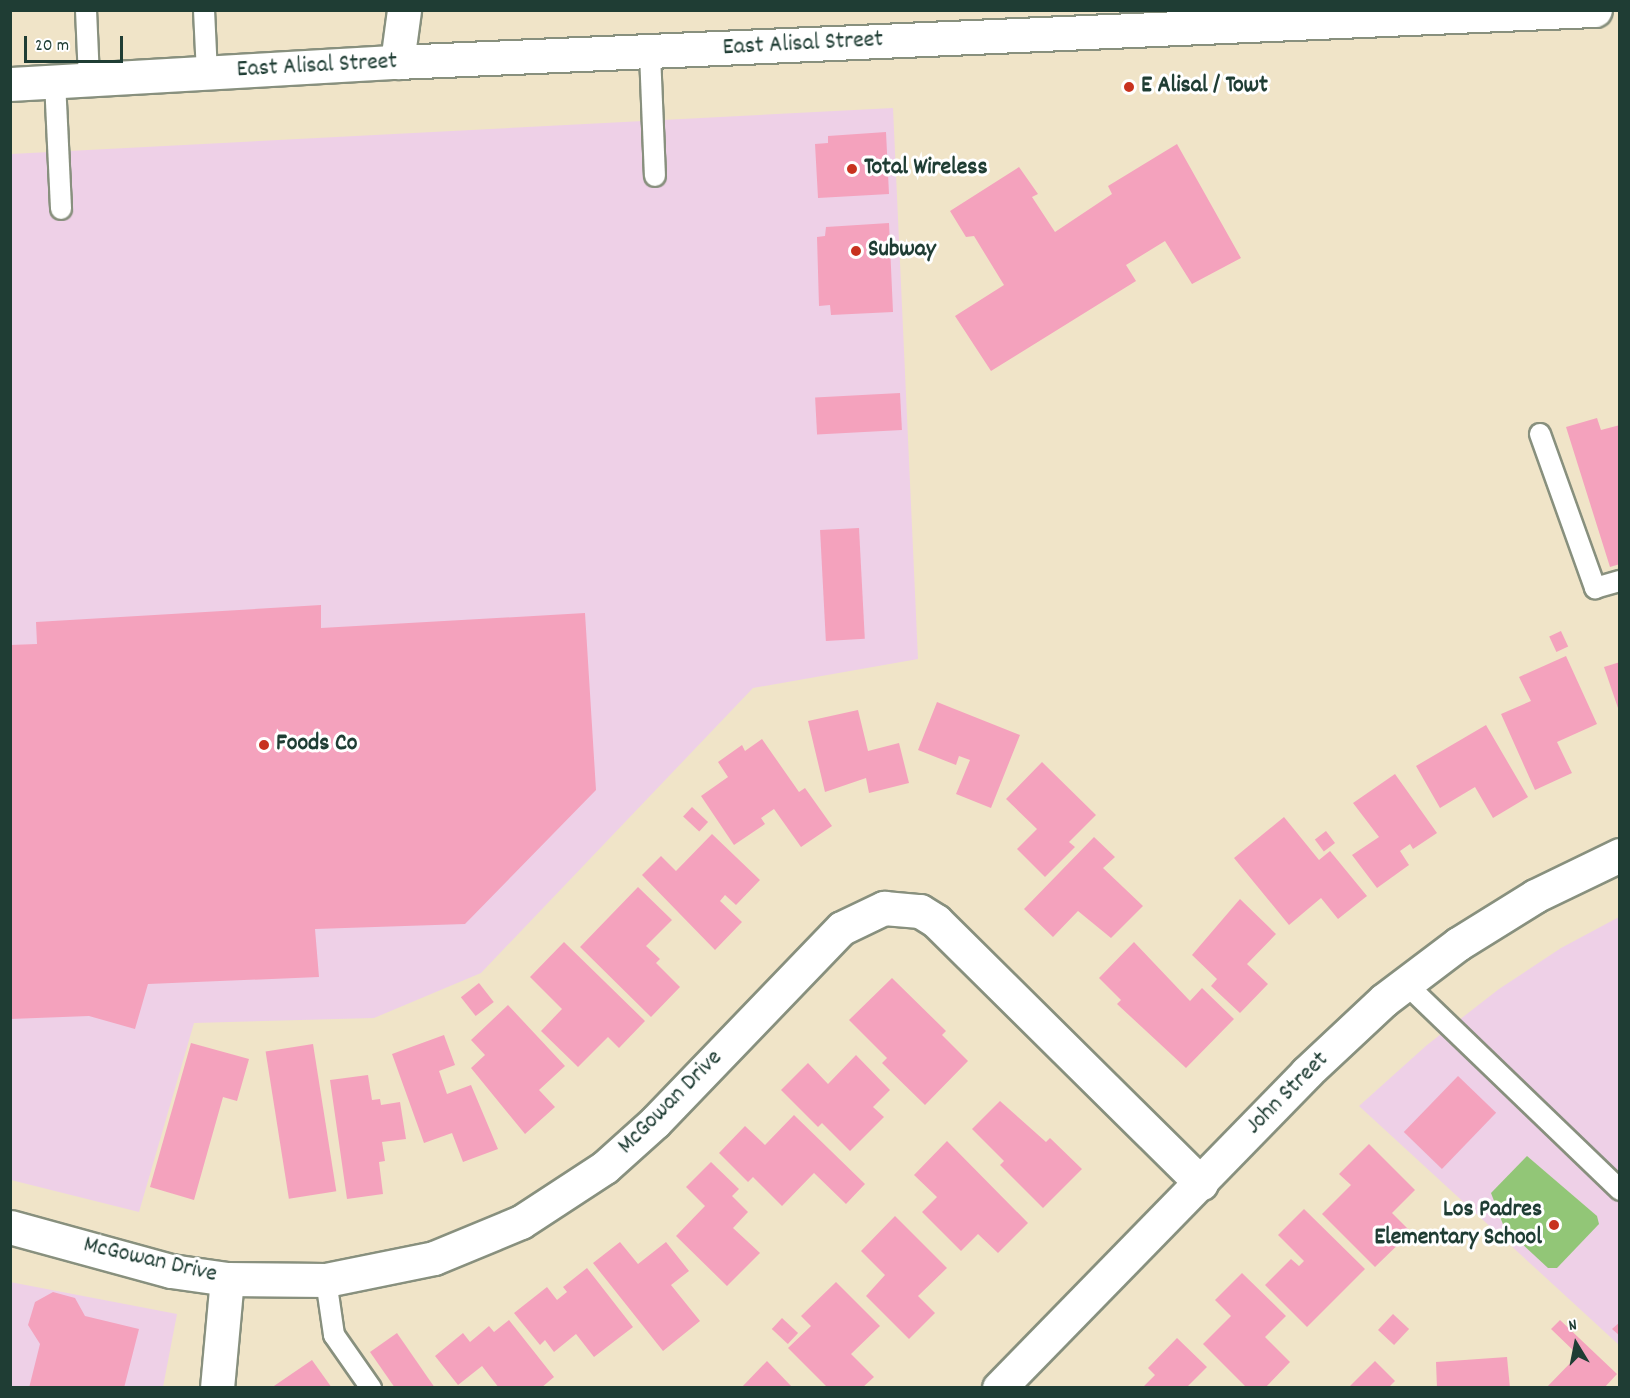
<!DOCTYPE html>
<style>
body{margin:0}
#map{position:relative;width:1630px;height:1398px;overflow:hidden;background:#f0e4c8;font-family:Dekko,sans-serif}
div>[style]{position:absolute}
[style*='--x']{left:calc(var(--x)*1px);top:calc(var(--y)*1px);width:calc(var(--w)*1px);rotate:calc(var(--a)*1deg)}
.built>*{inset:0;background:#eed0e7}
.green>*{inset:0;background:#92c677}
.building>*{inset:0;background:#f4a2bd;transform-origin:0 0}
.roads{filter:drop-shadow(2px 0 #88907e) drop-shadow(-2px 0 #88907e) drop-shadow(0 2px #88907e) drop-shadow(0 -2px #88907e)}
.service>*{height:20px;margin:-10px;padding:0 10px;transform-origin:10px;border-radius:10px;background:#fff}
.minor>*{height:33px;margin:-16.5px;padding:0 16.5px;transform-origin:16.5px;border-radius:16.5px;background:#fff}
.secondary>*{height:33px;margin:-16.5px;padding:0 16.5px;transform-origin:16.5px;border-radius:16.5px;background:#fff}
.dots>*{width:16px;height:16px;translate:-50% -50%;box-sizing:border-box;border:3px solid #fff;border-radius:50%}
span{translate:-50% -50%;white-space:nowrap;text-align:center;line-height:1.15;-webkit-text-stroke:6px #fff;paint-order:stroke}
.street-label{font-size:24px;color:#1f3d34}
.poi-label{font-size:24px;color:#1f3d34;font-weight:700}
.left{translate:0 -50%;text-align:left}
.right{translate:-100% -50%;text-align:right}
.frame{position:absolute;inset:0;border:12px solid #1f3d34;pointer-events:none}
.north{position:absolute;left:1546px;top:1314px;width:60px;height:60px;-webkit-text-stroke:4px #fff;paint-order:stroke;rotate:350deg;font-size:16px;font-weight:700;line-height:24px;text-align:center;color:#1f3d34}
.north::after{content:'';display:block;margin:auto;width:21px;height:27px;background:#1f3d34;clip-path:polygon(50% 0,100% 100%,50% 72%,0 100%)}
.scale{position:absolute;left:24px;top:36px;width:99px;height:27px;box-sizing:border-box;border:3px solid #1f3d34;border-top:0;padding-left:8px;font-size:18px;line-height:21px;white-space:nowrap;color:#1f3d34;-webkit-text-stroke:4px #fff;paint-order:stroke}
</style>
<div id="map">
<div class="built">
<i style="clip-path:polygon(893px 108px,918px 659px,753px 688px,481px 973px,374px 1018px,194px 1023px,139px 1212px,11px 1180px,11px 154px)"></i>
<i style="clip-path:polygon(1619px 917px,1619px 1345px,1359px 1106px,1427px 1045px,1499px 989px,1561px 948px)"></i>
<i style="clip-path:polygon(10px 1282px,177px 1314px,163px 1387px,11px 1387px)"></i>
</div>
<div class="green">
<i style="clip-path:polygon(1527px 1156px,1597px 1216px,1599px 1224px,1557px 1268px,1548px 1268px,1504px 1227px,1491px 1193px)"></i>
</div>
<div class="building">
<i style="clip-path:polygon(886px 132px,889px 194px,818px 198px,815px 144px,828px 143px,828px 136px)"></i>
<i style="clip-path:polygon(1177px 144px,1241px 258px,1192px 284px,1165px 241px,1126px 265px,1136px 281px,991px 371px,955px 316px,1004px 285px,974px 236px,966px 237px,950px 211px,1019px 167px,1038px 194px,1032px 197px,1055px 232px,1112px 194px,1108px 186px)"></i>
<i style="clip-path:polygon(889px 223px,893px 312px,831px 315px,830px 305px,819px 306px,817px 237px,825px 236px,826px 227px)"></i>
<i style="left:900px;top:393px;width:37px;height:85px;rotate:87deg"></i>
<i style="clip-path:polygon(1597px 418px,1601px 430px,1620px 425px,1620px 564px,1610px 567px,1566px 427px)"></i>
<i style="left:859px;top:528px;width:111px;height:39px;rotate:87deg"></i>
<i style="clip-path:polygon(321px 605px,321px 628px,585px 613px,596px 790px,465px 924px,315px 929px,319px 977px,148px 984px,135px 1029px,89px 1016px,10px 1019px,10px 645px,37px 644px,36px 622px)"></i>
<i style="left:1561px;top:631px;width:17px;height:13px;rotate:65deg"></i>
<i style="clip-path:polygon(1566px 656px,1597px 724px,1557px 742px,1572px 773px,1535px 790px,1501px 714px,1531px 701px,1519px 677px)"></i>
<i style="clip-path:polygon(1620px 662px,1620px 711px,1619px 711px,1604px 667px)"></i>
<i style="clip-path:polygon(937px 702px,1020px 735px,991px 808px,956px 794px,970px 760px,959px 756px,956px 765px,918px 750px)"></i>
<i style="clip-path:polygon(858px 710px,868px 751px,899px 743px,909px 783px,869px 793px,866px 778px,825px 792px,808px 721px)"></i>
<i style="clip-path:polygon(1486px 725px,1528px 797px,1493px 818px,1475px 787px,1440px 808px,1416px 766px)"></i>
<i style="clip-path:polygon(762px 739px,799px 792px,805px 788px,832px 826px,801px 847px,774px 809px,761px 818px,765px 824px,734px 845px,701px 796px,728px 777px,718px 762px,742px 745px,745px 751px)"></i>
<i style="clip-path:polygon(1042px 762px,1096px 815px,1069px 842px,1075px 847px,1045px 877px,1017px 849px,1037px 829px,1006px 799px)"></i>
<i style="clip-path:polygon(1395px 774px,1437px 833px,1413px 849px,1410px 844px,1400px 851px,1409px 865px,1377px 888px,1352px 855px,1379px 837px,1353px 803px)"></i>
<i style="left:692px;top:807px;width:22px;height:13px;rotate:43deg"></i>
<i style="clip-path:polygon(1284px 817px,1319px 860px,1330px 851px,1367px 896px,1338px 919px,1321px 898px,1289px 925px,1234px 858px)"></i>
<i style="left:1326px;top:831px;width:15px;height:14px;rotate:53deg"></i>
<i style="clip-path:polygon(712px 834px,760px 880px,736px 905px,725px 895px,720px 901px,742px 922px,715px 950px,642px 875px,661px 856px,676px 871px)"></i>
<i style="clip-path:polygon(1094px 837px,1115px 857px,1103px 868px,1143px 906px,1111px 938px,1078px 911px,1053px 937px,1024px 909px)"></i>
<i style="clip-path:polygon(638px 887px,672px 920px,646px 946px,660px 959px,656px 963px,680px 987px,651px 1017px,580px 947px)"></i>
<i style="clip-path:polygon(1240px 899px,1276px 934px,1247px 964px,1268px 984px,1240px 1013px,1211px 986px,1217px 979px,1192px 955px)"></i>
<i style="clip-path:polygon(564px 942px,645px 1021px,619px 1048px,608px 1037px,578px 1067px,541px 1031px,562px 1009px,530px 977px)"></i>
<i style="clip-path:polygon(1134px 942px,1190px 1001px,1202px 988px,1234px 1019px,1186px 1068px,1117px 1004px,1121px 1000px,1099px 978px)"></i>
<i style="clip-path:polygon(892px 978px,946px 1031px,942px 1035px,968px 1061px,925px 1105px,882px 1063px,887px 1058px,849px 1020px)"></i>
<i style="left:479px;top:983px;width:24px;height:23px;rotate:52deg"></i>
<i style="clip-path:polygon(508px 1005px,565px 1066px,539px 1090px,555px 1107px,525px 1134px,471px 1068px,485px 1055px,471px 1040px)"></i>
<i style="clip-path:polygon(444px 1035px,455px 1065px,439px 1071px,447px 1094px,471px 1085px,498px 1149px,463px 1162px,452px 1133px,424px 1143px,392px 1054px)"></i>
<i style="clip-path:polygon(191px 1043px,249px 1059px,237px 1101px,223px 1097px,194px 1200px,150px 1187px)"></i>
<i style="left:313px;top:1044px;width:149px;height:48px;rotate:81deg"></i>
<i style="clip-path:polygon(856px 1055px,890px 1090px,873px 1107px,884px 1117px,850px 1151px,822px 1123px,818px 1127px,781px 1090px,808px 1063px,828px 1084px)"></i>
<i style="clip-path:polygon(368px 1075px,372px 1100px,380px 1099px,381px 1105px,400px 1102px,406px 1139px,382px 1142px,385px 1161px,379px 1162px,383px 1194px,347px 1199px,330px 1080px)"></i>
<i style="left:1458px;top:1076px;width:53px;height:78px;rotate:44deg"></i>
<i style="clip-path:polygon(1000px 1101px,1046px 1142px,1050px 1138px,1082px 1169px,1043px 1208px,1000px 1165px,1004px 1161px,972px 1129px)"></i>
<i style="clip-path:polygon(794px 1115px,865px 1184px,846px 1204px,814px 1173px,782px 1206px,753px 1177px,748px 1182px,719px 1153px,745px 1126px,765px 1145px)"></i>
<i style="clip-path:polygon(947px 1141px,1028px 1223px,998px 1253px,978px 1234px,961px 1251px,922px 1212px,937px 1197px,914px 1175px)"></i>
<i style="clip-path:polygon(1369px 1144px,1415px 1190px,1392px 1213px,1411px 1232px,1375px 1267px,1322px 1214px,1351px 1185px,1339px 1174px)"></i>
<i style="clip-path:polygon(711px 1162px,739px 1189px,732px 1196px,748px 1212px,733px 1228px,760px 1253px,727px 1286px,676px 1236px,705px 1206px,686px 1187px)"></i>
<i style="clip-path:polygon(1304px 1209px,1365px 1269px,1307px 1327px,1265px 1285px,1291px 1259px,1299px 1266px,1304px 1261px,1278px 1235px)"></i>
<i style="clip-path:polygon(895px 1216px,947px 1268px,918px 1296px,935px 1313px,909px 1339px,866px 1296px,885px 1275px,861px 1251px)"></i>
<i style="clip-path:polygon(620px 1242px,638px 1264px,666px 1242px,689px 1271px,671px 1285px,700px 1321px,663px 1351px,593px 1263px)"></i>
<i style="clip-path:polygon(587px 1268px,633px 1327px,594px 1357px,576px 1334px,554px 1352px,545px 1340px,540px 1345px,514px 1313px,547px 1287px,557px 1300px,567px 1292px,563px 1287px)"></i>
<i style="clip-path:polygon(1242px 1273px,1286px 1316px,1265px 1337px,1290px 1362px,1265px 1388px,1247px 1388px,1203px 1344px,1231px 1316px,1215px 1300px)"></i>
<i style="clip-path:polygon(836px 1282px,880px 1326px,851px 1354px,874px 1377px,862px 1388px,828px 1388px,788px 1348px,811px 1326px,801px 1316px)"></i>
<i style="clip-path:polygon(53px 1292px,75px 1298px,85px 1316px,139px 1329px,124px 1388px,29px 1388px,40px 1344px,28px 1325px,35px 1302px)"></i>
<i style="left:1393px;top:1314px;width:22px;height:22px;rotate:43deg"></i>
<i style="left:782px;top:1318px;width:22px;height:15px;rotate:43deg"></i>
<i style="clip-path:polygon(509px 1320px,554px 1377px,541px 1388px,499px 1388px,482px 1366px,458px 1385px,435px 1356px,463px 1333px,470px 1342px,489px 1326px,494px 1332px)"></i>
<i style="clip-path:polygon(1560px 1320px,1617px 1374px,1604px 1388px,1546px 1388px,1578px 1355px,1551px 1329px)"></i>
<i style="clip-path:polygon(1620px 1322px,1620px 1336px,1612px 1329px)"></i>
<i style="clip-path:polygon(397px 1333px,435px 1388px,395px 1388px,370px 1352px)"></i>
<i style="clip-path:polygon(1177px 1338px,1207px 1367px,1186px 1388px,1142px 1388px,1155px 1375px,1148px 1368px)"></i>
<i style="clip-path:polygon(1507px 1357px,1510px 1388px,1437px 1388px,1436px 1362px)"></i>
<i style="clip-path:polygon(312px 1360px,332px 1388px,271px 1388px)"></i>
<i style="clip-path:polygon(767px 1361px,793px 1388px,741px 1388px)"></i>
<i style="clip-path:polygon(1375px 1361px,1395px 1381px,1388px 1388px,1348px 1388px)"></i>
</div>
<div class="roads">
<div class="service">
<i style="--x:86;--y:10;--w:69;--a:87.5"></i>
<i style="--x:204;--y:10;--w:63;--a:87.3"></i>
<i style="--x:650;--y:53;--w:123;--a:87.7"></i>
<i style="--x:55;--y:81;--w:128;--a:87.3"></i>
<i style="--x:1540;--y:434;--w:164;--a:70.3"></i>
<i style="--x:1595;--y:588;--w:26;--a:-16"></i>
<i style="--x:1406;--y:984;--w:297;--a:43.9"></i>
<i style="--x:326;--y:1280;--w:56;--a:81.7"></i>
<i style="--x:334;--y:1335;--w:65;--a:55.1"></i>
</div>
<div class="minor">
<i style="--x:397;--y:62;--w:52;--a:-82.3"></i>
<i style="--x:10;--y:1227;--w:167;--a:15.3"></i>
<i style="--x:171;--y:1271;--w:57;--a:8.1"></i>
<i style="--x:227;--y:1279;--w:99;--a:0.6"></i>
<i style="--x:326;--y:1280;--w:110;--a:-11.5"></i>
<i style="--x:434;--y:1258;--w:94;--a:-22.5"></i>
<i style="--x:521;--y:1222;--w:100;--a:-33.2"></i>
<i style="--x:605;--y:1167;--w:67;--a:-42"></i>
<i style="--x:655;--y:1122;--w:269;--a:-46.1"></i>
<i style="--x:842;--y:928;--w:47;--a:-25.5"></i>
<i style="--x:884;--y:908;--w:36;--a:5"></i>
<i style="--x:920;--y:911;--w:19;--a:32"></i>
<i style="--x:936;--y:921;--w:373;--a:44.7"></i>
<i style="--x:217;--y:1388;--w:109;--a:-84.8"></i>
</div>
<div class="secondary">
<i style="--x:10;--y:84;--w:388;--a:-3.3"></i>
<i style="--x:397;--y:62;--w:1199;--a:-2.49"></i>
<i style="--x:999;--y:1388;--w:440;--a:-45.7"></i>
<i style="--x:1306;--y:1073;--w:107;--a:-43.1"></i>
<i style="--x:1384;--y:1000;--w:93;--a:-37.1"></i>
<i style="--x:1458;--y:944;--w:91;--a:-31.9"></i>
<i style="--x:1535;--y:896;--w:94;--a:-25.8"></i>
</div>
</div>
<div class="dots">
<i style="left:1129px;top:87px;background:#c8321e"></i>
<i style="left:852px;top:169px;background:#c8321e"></i>
<i style="left:856px;top:251px;background:#c8321e"></i>
<i style="left:264px;top:745px;background:#c8321e"></i>
<i style="left:1554px;top:1225px;background:#c8321e"></i>
</div>
<div class="street-label">
<span style="left:803px;top:45px;rotate:-3deg">East Alisal Street</span>
<span style="left:317px;top:67px;rotate:-3deg">East Alisal Street</span>
<span style="left:1288px;top:1094px;rotate:-45deg">John Street</span>
<span style="left:671px;top:1103px;rotate:-45deg">McGowan Drive</span>
<span style="left:150px;top:1261px;rotate:13deg">McGowan Drive</span>
</div>
<div class="poi-label">
<span class="left" style="left:1141px;top:87px">E Alisal / Towt</span>
<span class="left" style="left:864px;top:169px">Total Wireless</span>
<span class="left" style="left:868px;top:251px">Subway</span>
<span class="left" style="left:276px;top:745px">Foods Co</span>
<span class="right" style="left:1542px;top:1225px">Los Padres<br>Elementary School</span>
</div>
<div class="frame"></div>
<div class="north">N</div>
<div class="scale">20 m</div>
</div>
